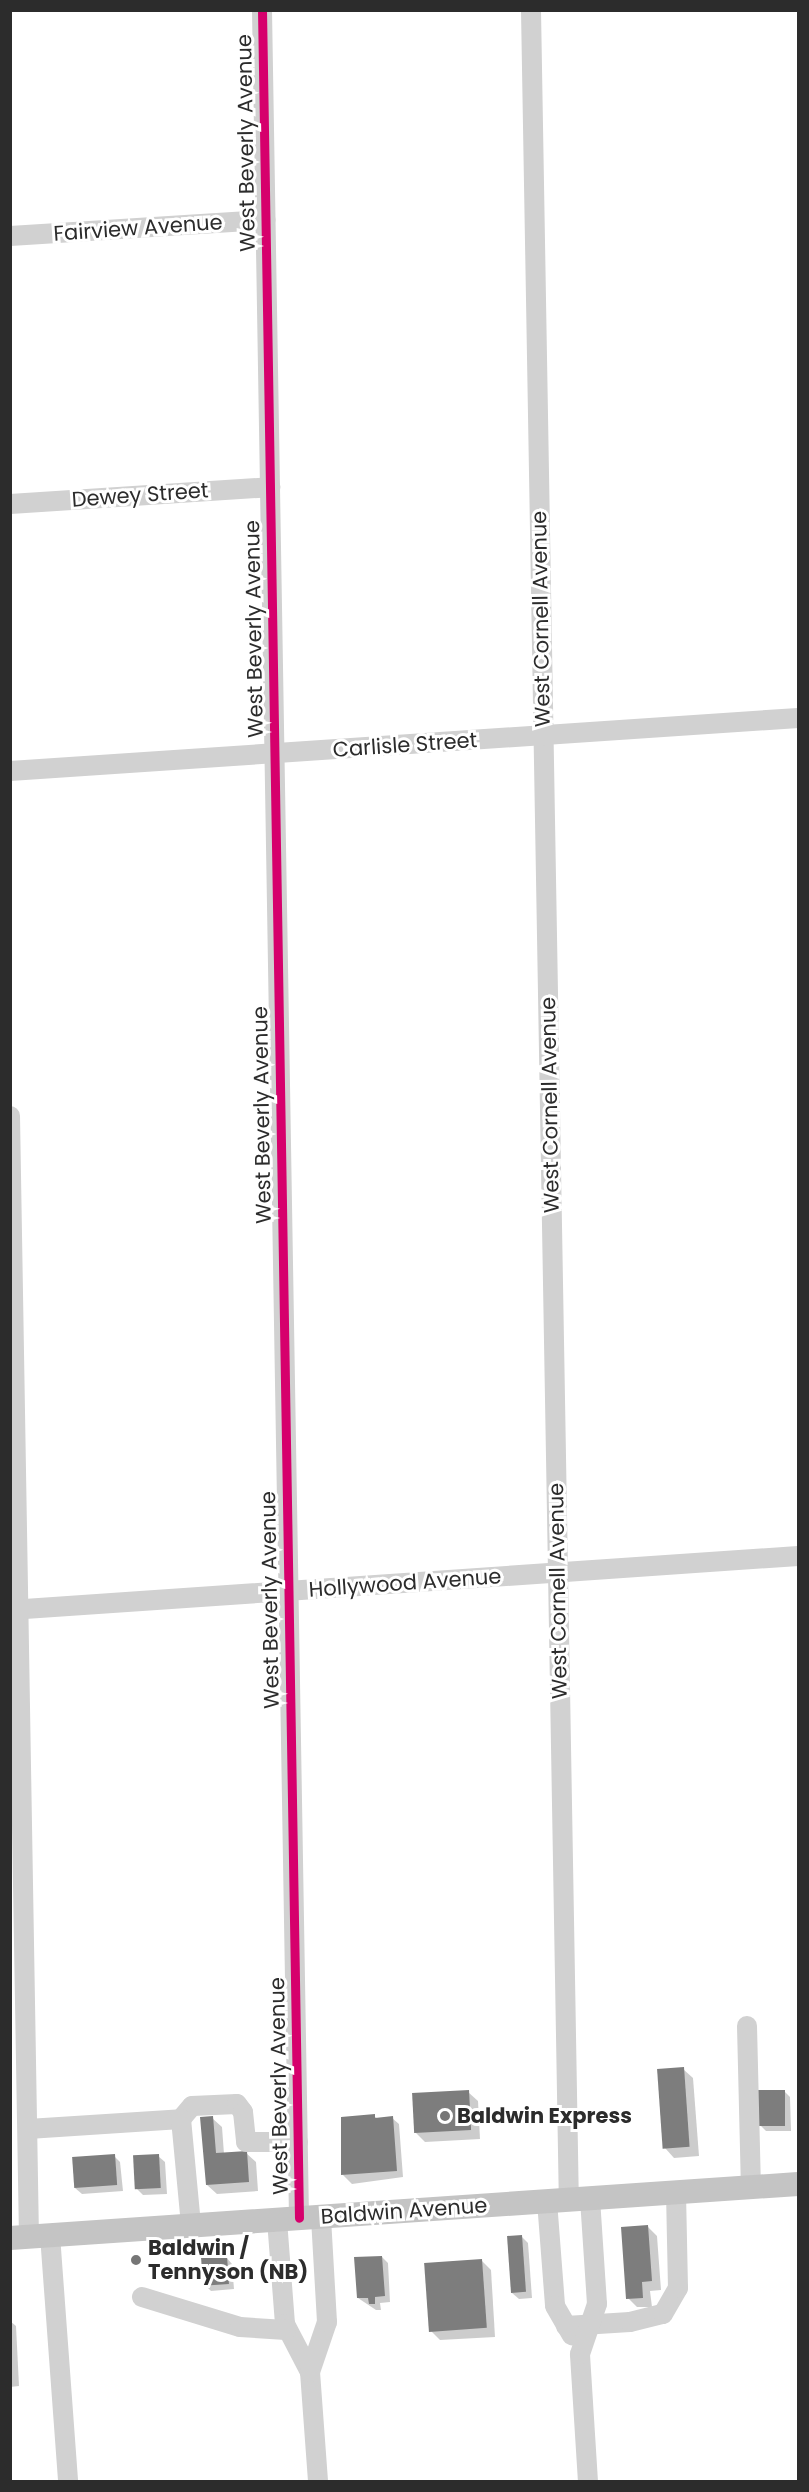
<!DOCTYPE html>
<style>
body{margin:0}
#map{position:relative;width:809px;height:2492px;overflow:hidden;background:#fff;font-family:Poppins,sans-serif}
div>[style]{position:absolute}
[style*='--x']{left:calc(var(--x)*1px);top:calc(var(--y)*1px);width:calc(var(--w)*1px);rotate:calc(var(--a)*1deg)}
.shadow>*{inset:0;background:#0003}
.building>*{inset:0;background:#7d7d7d;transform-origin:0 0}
.minor>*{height:20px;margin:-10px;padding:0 10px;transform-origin:10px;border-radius:10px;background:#d1d1d1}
.major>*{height:24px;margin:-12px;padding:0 12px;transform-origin:12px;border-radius:12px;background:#c4c4c4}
.cycleway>*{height:9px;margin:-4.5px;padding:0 4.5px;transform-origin:4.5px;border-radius:4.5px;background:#d6006c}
.dots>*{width:16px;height:16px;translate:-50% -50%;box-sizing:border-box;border:3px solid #fff;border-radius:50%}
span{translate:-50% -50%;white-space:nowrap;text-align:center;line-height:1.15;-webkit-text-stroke:6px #fff;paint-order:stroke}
.street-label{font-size:21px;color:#2c2c2c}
.poi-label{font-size:21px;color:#2c2c2c;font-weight:700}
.left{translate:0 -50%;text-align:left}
.frame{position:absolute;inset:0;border:12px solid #2c2c2c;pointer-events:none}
</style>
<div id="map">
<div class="shadow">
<i style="clip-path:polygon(683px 2069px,693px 2078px,699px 2156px,674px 2158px,665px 2148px)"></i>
<i style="clip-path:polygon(784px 2091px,790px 2097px,791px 2131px,766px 2131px,760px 2125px)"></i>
<i style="clip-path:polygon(468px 2092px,478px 2101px,480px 2139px,425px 2142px,415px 2132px)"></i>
<i style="clip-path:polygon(374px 2116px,378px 2119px,392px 2118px,399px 2124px,403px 2177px,352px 2184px,343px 2175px)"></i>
<i style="clip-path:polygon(212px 2118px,222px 2127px,224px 2154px,246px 2153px,256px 2162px,258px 2191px,217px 2194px,207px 2185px)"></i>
<i style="clip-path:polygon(114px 2156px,120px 2162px,123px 2191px,82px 2194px,75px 2188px)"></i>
<i style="clip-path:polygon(158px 2156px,165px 2162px,167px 2194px,143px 2195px,137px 2189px)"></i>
<i style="clip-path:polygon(648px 2227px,657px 2236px,661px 2290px,650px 2291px,652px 2307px,637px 2307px,628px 2298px)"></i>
<i style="clip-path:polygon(522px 2237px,528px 2243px,532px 2298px,519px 2299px,512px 2293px)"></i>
<i style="clip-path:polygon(226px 2257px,232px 2264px,234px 2289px,211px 2291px,205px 2285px)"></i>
<i style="clip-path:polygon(382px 2257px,388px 2263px,390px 2302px,380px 2303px,381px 2310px,376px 2310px,358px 2298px)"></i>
<i style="clip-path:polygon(482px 2261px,491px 2270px,495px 2337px,440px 2340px,431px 2331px)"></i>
<i style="clip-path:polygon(10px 2321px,16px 2326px,19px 2386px,10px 2387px)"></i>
</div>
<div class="building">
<i style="left:684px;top:2067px;width:80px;height:27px;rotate:86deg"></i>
<i style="left:469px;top:2090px;width:40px;height:57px;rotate:87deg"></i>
<i style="left:758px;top:2090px;width:27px;height:36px"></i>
<i style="clip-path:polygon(375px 2114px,375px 2118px,393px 2116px,397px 2171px,341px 2175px,341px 2117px)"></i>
<i style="clip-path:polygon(213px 2116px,216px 2153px,247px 2151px,249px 2182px,206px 2185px,200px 2117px)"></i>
<i style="left:115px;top:2154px;width:31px;height:43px;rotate:86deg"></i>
<i style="left:159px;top:2154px;width:34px;height:26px;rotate:87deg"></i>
<i style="clip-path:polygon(648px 2225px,652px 2281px,642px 2282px,643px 2298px,626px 2299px,621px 2227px)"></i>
<i style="left:522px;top:2235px;width:57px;height:15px;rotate:86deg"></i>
<i style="left:227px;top:2256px;width:28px;height:26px;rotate:86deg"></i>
<i style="clip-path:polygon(382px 2256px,385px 2296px,375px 2297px,375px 2304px,369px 2304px,368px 2298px,357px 2298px,354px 2257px)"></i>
<i style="left:482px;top:2259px;width:69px;height:58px;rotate:86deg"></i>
</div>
<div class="minor">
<i style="--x:262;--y:10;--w:2208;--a:89.04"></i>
<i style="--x:531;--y:10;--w:2189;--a:89.01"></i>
<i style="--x:10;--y:236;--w:256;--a:-3.6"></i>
<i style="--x:10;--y:504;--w:261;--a:-3.7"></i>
<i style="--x:10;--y:771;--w:790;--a:-3.85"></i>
<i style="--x:10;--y:1116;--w:1120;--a:89.03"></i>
<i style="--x:10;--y:1610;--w:790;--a:-3.92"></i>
<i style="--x:747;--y:2026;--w:161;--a:88.6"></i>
<i style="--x:181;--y:2119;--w:17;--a:-50"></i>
<i style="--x:192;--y:2106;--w:45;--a:-2.5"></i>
<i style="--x:237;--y:2104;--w:10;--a:53"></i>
<i style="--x:243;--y:2112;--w:30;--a:84"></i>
<i style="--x:246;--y:2142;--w:52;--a:0"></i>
<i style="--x:28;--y:2129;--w:153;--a:-3.7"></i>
<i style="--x:181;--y:2119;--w:106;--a:84.6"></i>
<i style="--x:547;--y:2201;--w:105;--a:85.6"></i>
<i style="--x:555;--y:2306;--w:34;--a:60"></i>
<i style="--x:277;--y:2220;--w:104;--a:85.6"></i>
<i style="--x:285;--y:2324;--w:54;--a:62.5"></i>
<i style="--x:310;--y:2372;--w:110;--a:85.8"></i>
<i style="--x:50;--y:2235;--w:248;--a:85.8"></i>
<i style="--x:142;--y:2297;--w:102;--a:17"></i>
<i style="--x:240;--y:2327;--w:46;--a:3.7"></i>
<i style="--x:566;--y:2326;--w:64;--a:-3.6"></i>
<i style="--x:630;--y:2322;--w:34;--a:-14"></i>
<i style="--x:663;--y:2314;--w:30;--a:-60"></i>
<i style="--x:678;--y:2288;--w:96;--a:-91.2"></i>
<i style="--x:310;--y:2372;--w:53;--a:-71.2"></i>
<i style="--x:327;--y:2322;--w:105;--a:-93.3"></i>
<i style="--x:588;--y:2482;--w:128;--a:-93.6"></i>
<i style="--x:580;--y:2354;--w:53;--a:-71.2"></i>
<i style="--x:597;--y:2304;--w:106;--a:-93.8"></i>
</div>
<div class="major">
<i style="--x:10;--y:2238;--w:790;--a:-3.92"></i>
</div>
<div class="cycleway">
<i style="--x:262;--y:10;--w:2208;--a:89.04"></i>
</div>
<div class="dots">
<i style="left:445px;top:2116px;background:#767676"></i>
<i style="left:136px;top:2260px;background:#767676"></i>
</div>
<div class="street-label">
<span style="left:246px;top:143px;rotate:-91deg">West Beverly Avenue</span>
<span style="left:138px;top:228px;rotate:-4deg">Fairview Avenue</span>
<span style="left:140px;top:495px;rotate:-4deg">Dewey Street</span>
<span style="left:541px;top:619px;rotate:-91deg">West Cornell Avenue</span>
<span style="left:254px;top:629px;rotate:-91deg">West Beverly Avenue</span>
<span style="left:405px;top:745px;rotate:-4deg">Carlisle Street</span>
<span style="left:550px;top:1105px;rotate:-91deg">West Cornell Avenue</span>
<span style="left:262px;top:1115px;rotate:-91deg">West Beverly Avenue</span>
<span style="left:405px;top:1583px;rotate:-4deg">Hollywood Avenue</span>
<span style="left:558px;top:1591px;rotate:-91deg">West Cornell Avenue</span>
<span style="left:270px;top:1600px;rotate:-91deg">West Beverly Avenue</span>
<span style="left:279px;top:2086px;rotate:-91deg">West Beverly Avenue</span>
<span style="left:404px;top:2211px;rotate:-4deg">Baldwin Avenue</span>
</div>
<div class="poi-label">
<span class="left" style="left:457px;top:2116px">Baldwin Express</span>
<span class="left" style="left:148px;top:2260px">Baldwin /<br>Tennyson (NB)</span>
</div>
<div class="frame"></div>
</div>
